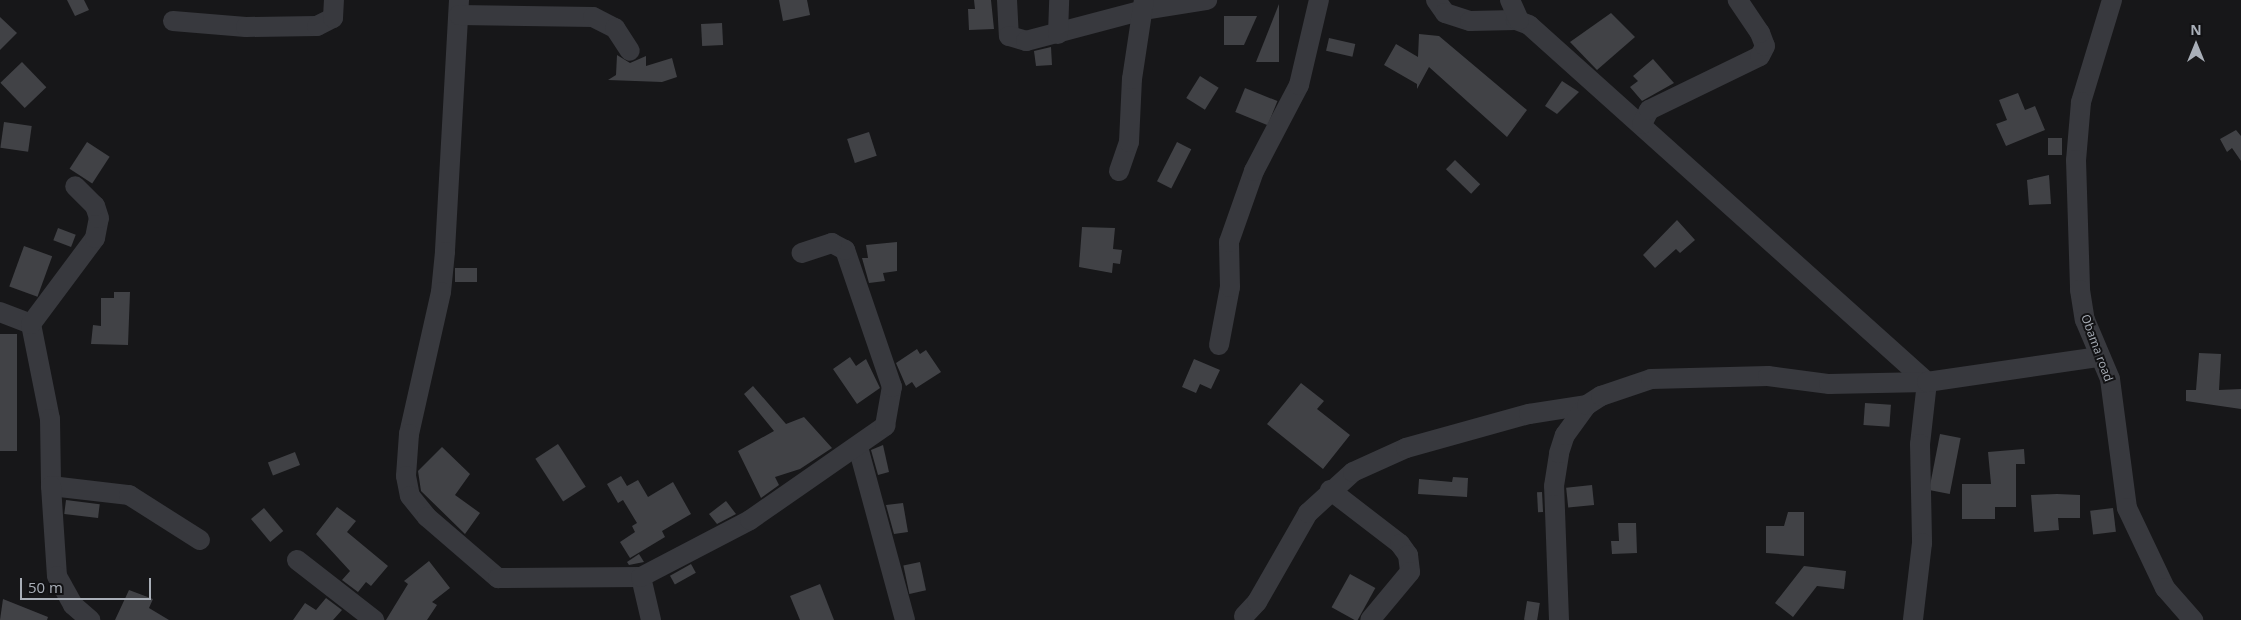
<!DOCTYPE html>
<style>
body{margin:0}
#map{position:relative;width:2241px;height:620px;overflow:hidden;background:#171719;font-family:"Open Sans",sans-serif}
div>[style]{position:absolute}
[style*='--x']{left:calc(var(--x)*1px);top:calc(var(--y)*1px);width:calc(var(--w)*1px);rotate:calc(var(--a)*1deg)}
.building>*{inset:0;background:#414246;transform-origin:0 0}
.minor>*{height:20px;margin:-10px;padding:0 10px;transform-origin:10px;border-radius:10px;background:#38393e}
span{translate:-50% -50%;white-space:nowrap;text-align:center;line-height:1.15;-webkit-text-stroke:4px #121214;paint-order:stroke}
.street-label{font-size:12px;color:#a9afb8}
.north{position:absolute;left:2171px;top:20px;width:50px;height:50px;-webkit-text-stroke:4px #121214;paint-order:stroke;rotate:0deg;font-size:14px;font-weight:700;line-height:20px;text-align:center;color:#a9afb8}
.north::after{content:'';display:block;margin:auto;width:18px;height:22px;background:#a9afb8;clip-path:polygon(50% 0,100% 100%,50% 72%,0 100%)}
.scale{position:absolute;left:20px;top:578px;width:131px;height:22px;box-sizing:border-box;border:2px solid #a9afb8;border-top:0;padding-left:6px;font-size:15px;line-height:18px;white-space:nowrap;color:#a9afb8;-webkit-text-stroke:4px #121214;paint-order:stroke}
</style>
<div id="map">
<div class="building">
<i style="clip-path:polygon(67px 0,84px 0,89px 10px,75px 16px)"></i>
<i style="clip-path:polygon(779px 0,807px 0,810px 15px,783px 21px)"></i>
<i style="clip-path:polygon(974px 0,991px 0,994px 29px,969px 30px,968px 9px,975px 9px)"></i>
<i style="clip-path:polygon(1279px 4px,1279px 62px,1256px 62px)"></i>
<i style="clip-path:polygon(1611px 13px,1635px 37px,1597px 70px,1570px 42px)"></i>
<i style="clip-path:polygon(1224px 16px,1257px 16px,1244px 45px,1224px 45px)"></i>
<i style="clip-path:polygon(0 17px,17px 33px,0 50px)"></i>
<i style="left:722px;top:23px;width:22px;height:21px;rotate:87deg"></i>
<i style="clip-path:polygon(1419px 34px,1439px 36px,1527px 110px,1507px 137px,1429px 67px,1417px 89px,1417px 84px,1384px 65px,1396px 44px,1418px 57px)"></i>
<i style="left:1329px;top:38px;width:27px;height:13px;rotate:13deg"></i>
<i style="clip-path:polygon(1051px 47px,1052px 65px,1036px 66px,1034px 51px)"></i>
<i style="clip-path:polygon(617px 55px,630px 63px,646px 56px,646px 66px,672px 58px,677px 77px,662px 82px,608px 80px,616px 75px)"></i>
<i style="clip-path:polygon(1653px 59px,1674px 83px,1642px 101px,1630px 87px,1638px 81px,1633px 76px)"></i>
<i style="left:22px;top:62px;width:35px;height:30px;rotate:46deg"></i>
<i style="left:1200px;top:76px;width:22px;height:26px;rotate:32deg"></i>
<i style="clip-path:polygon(1562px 81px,1579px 92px,1557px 114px,1545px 106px)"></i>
<i style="left:1245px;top:88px;width:35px;height:26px;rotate:22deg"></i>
<i style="clip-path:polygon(2018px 93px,2025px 110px,2035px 106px,2045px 130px,2006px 146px,1996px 124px,2007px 120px,1999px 100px)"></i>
<i style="left:4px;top:122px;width:28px;height:26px;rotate:8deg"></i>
<i style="clip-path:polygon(2236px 130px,2241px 136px,2241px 161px,2232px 148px,2227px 152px,2220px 139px)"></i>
<i style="left:869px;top:132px;width:25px;height:23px;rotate:72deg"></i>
<i style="left:2048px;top:138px;width:14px;height:17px"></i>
<i style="left:87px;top:142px;width:27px;height:32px;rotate:33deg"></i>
<i style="left:1177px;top:142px;width:16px;height:44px;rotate:27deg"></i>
<i style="left:1455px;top:160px;width:35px;height:13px;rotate:44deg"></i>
<i style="clip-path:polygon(2049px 175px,2051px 204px,2029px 205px,2027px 180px)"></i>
<i style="clip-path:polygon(1677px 220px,1695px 240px,1680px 253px,1676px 249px,1655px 268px,1643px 255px)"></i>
<i style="clip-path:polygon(1082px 227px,1115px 228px,1113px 249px,1122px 250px,1120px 264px,1113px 263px,1112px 273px,1079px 267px)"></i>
<i style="left:58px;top:228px;width:19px;height:13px;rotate:21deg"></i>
<i style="clip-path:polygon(897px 242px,897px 271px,883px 273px,885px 281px,869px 283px,862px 258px,868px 258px,866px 245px)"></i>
<i style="left:24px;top:246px;width:30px;height:43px;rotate:20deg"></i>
<i style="left:455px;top:268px;width:22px;height:14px"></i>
<i style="clip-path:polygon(114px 292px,130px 292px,128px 345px,91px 344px,93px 325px,101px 326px,101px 298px,114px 298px)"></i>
<i style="left:0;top:334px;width:17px;height:117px"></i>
<i style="clip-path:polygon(917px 349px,920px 354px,926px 350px,941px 372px,916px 388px,912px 382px,906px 386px,896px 363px)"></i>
<i style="clip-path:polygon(2199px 353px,2221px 354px,2219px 390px,2241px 389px,2241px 409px,2186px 401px,2186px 390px,2196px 390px)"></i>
<i style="clip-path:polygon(850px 357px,856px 366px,866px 359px,880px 388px,857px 404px,833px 369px)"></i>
<i style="clip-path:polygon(1194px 359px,1220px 370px,1211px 389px,1200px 384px,1196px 393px,1182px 387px)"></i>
<i style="clip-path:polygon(1301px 383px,1324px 401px,1317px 409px,1350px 435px,1323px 469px,1267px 424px)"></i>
<i style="clip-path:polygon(753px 386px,786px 424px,804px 417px,832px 448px,800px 469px,775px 477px,779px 485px,761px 498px,738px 451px,774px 431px,744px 394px)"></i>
<i style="left:1865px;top:403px;width:26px;height:22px;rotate:4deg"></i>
<i style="left:1940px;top:434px;width:21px;height:57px;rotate:11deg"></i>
<i style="left:558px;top:444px;width:51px;height:27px;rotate:57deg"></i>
<i style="clip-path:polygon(883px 445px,889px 472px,878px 475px,871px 450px)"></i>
<i style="clip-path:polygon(442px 447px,470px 474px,455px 495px,480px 513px,465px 534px,421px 491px,418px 471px)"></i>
<i style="clip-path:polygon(2024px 449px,2025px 464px,2016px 464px,2016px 507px,1995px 507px,1995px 519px,1962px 519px,1962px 484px,1991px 484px,1988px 452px)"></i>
<i style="left:295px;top:452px;width:14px;height:29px;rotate:69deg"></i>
<i style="clip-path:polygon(621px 476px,627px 486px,638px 480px,648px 497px,673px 482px,691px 514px,662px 531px,665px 537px,630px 558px,620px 542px,635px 532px,632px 526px,637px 523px,623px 500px,618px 503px,607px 484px)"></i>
<i style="clip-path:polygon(1453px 477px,1468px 478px,1467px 497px,1418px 494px,1419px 479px,1452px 482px)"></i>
<i style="left:1592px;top:485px;width:20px;height:26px;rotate:84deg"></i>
<i style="left:1542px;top:492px;width:20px;height:5px;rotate:87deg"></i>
<i style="clip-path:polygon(2057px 494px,2080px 495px,2080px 518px,2058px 518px,2059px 530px,2034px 532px,2031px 495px)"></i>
<i style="left:66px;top:500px;width:34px;height:14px;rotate:7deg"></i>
<i style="clip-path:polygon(726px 501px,736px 514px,717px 524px,709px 514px)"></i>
<i style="clip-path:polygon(903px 503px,908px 532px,894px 534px,886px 505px)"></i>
<i style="clip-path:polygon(337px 507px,356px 521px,347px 532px,388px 566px,371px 586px,366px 582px,358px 592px,342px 580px,350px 571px,316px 534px)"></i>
<i style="left:264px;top:508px;width:30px;height:17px;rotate:50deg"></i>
<i style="left:2113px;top:508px;width:24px;height:23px;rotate:83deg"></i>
<i style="clip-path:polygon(1788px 512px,1804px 512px,1804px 556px,1766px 553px,1766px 526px,1784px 526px)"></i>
<i style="clip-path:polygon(1618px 523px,1636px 523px,1637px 553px,1612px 554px,1611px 541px,1619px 541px)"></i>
<i style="clip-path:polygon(639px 554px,644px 562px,629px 565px,627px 562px)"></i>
<i style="clip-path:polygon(429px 561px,450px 588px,432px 602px,437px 605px,427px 620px,386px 620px,408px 584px,404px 581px)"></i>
<i style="left:920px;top:562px;width:29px;height:17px;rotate:78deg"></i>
<i style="left:691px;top:564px;width:10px;height:24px;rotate:61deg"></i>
<i style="clip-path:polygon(1804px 566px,1846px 571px,1844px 589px,1817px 586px,1793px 617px,1775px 603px)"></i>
<i style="left:1350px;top:574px;width:29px;height:38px;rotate:29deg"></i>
<i style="clip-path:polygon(820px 584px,834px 620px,800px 620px,790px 596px)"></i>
<i style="clip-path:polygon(129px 590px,153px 599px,149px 608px,169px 620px,115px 620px)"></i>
<i style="clip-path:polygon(326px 598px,342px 610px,333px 620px,293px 620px,305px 603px,316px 610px)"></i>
<i style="clip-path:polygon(3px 599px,48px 617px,47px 620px,0 620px)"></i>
<i style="left:1527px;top:601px;width:13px;height:19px;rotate:9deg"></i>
</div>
<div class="minor">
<i style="--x:459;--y:0;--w:252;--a:93.2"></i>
<i style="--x:445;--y:252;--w:40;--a:95.7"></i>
<i style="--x:441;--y:292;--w:146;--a:102.7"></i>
<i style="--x:409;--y:434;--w:42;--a:94.1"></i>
<i style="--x:406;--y:476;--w:20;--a:79"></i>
<i style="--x:410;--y:496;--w:27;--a:51"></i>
<i style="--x:427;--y:517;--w:94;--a:40.7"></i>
<i style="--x:498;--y:578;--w:143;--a:-0.4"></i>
<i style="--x:1007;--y:0;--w:36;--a:87"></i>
<i style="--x:1009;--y:36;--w:18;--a:16"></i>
<i style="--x:1026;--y:41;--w:121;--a:-14.8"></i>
<i style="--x:1143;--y:10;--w:65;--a:-8.9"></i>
<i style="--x:1436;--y:0;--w:16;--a:55"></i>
<i style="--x:1445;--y:13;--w:26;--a:18"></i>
<i style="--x:1470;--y:21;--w:46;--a:-1.2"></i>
<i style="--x:1516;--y:20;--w:14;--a:21"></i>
<i style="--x:1529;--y:25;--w:535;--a:41.89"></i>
<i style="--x:1927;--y:382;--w:62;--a:96.4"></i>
<i style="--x:1920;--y:444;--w:99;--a:88.8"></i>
<i style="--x:1922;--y:543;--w:78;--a:96.7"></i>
<i style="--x:1510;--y:0;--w:22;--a:66"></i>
<i style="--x:2112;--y:0;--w:107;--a:106.9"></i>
<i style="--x:2081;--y:102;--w:58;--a:94.9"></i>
<i style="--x:2076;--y:160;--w:130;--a:88.2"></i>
<i style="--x:2080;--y:290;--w:30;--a:81"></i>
<i style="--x:2085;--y:320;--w:64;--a:67"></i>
<i style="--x:2110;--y:379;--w:130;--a:82.5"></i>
<i style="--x:2127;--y:508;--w:89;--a:64.6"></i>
<i style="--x:2165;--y:588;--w:43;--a:48.8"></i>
<i style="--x:459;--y:15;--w:134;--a:0.9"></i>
<i style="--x:593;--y:17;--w:25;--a:27"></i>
<i style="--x:615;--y:28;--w:27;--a:57"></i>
<i style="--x:173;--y:21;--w:73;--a:4.7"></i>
<i style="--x:246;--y:27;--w:71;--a:-0.8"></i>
<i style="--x:317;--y:26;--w:18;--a:-27"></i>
<i style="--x:333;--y:18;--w:18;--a:-87"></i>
<i style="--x:1058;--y:34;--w:34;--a:-88"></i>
<i style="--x:1642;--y:124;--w:16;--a:-63"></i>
<i style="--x:1649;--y:110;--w:123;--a:-25.9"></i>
<i style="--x:1760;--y:56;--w:11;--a:-63"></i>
<i style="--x:1765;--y:46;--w:14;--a:-111"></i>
<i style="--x:1760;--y:33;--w:40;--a:-124"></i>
<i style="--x:1119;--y:171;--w:31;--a:-71"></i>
<i style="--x:1129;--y:142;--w:63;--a:-87.3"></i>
<i style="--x:1132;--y:79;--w:80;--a:-81.4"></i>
<i style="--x:0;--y:312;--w:33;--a:21"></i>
<i style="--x:31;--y:324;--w:97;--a:78.7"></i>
<i style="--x:50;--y:419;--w:67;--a:89.1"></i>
<i style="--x:51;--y:486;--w:79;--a:6.6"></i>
<i style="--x:129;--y:495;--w:84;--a:32.4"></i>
<i style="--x:31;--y:324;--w:107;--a:-53.3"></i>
<i style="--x:95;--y:238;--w:20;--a:-79"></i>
<i style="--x:99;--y:218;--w:13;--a:-108"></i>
<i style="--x:95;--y:206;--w:28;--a:-135"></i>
<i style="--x:1219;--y:345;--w:59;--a:-79.3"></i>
<i style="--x:1230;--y:287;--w:45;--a:-91.3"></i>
<i style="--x:1229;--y:242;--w:75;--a:-70.6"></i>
<i style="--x:1254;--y:171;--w:97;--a:-62.4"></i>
<i style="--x:1299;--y:85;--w:87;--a:-76.8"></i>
<i style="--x:858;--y:447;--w:179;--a:74.8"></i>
<i style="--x:51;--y:486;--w:90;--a:86.2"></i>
<i style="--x:57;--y:576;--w:33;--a:61"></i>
<i style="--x:73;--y:605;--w:23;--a:41"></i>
<i style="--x:1330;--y:490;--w:88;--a:37.6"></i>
<i style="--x:1400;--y:544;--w:14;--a:54"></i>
<i style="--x:1408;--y:555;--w:17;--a:83"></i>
<i style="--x:1410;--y:572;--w:62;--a:129.8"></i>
<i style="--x:297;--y:560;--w:98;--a:37.9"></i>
<i style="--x:1244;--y:616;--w:19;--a:-47"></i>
<i style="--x:1257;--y:602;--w:103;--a:-60.2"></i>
<i style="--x:1308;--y:513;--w:61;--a:-42.3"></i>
<i style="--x:1353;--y:472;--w:58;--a:-24.4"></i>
<i style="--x:1406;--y:448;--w:128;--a:-15.5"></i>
<i style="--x:1529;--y:414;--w:59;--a:-8.8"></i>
<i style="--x:651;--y:620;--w:44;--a:-103.1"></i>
<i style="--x:641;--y:577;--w:123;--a:-27.6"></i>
<i style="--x:750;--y:520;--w:165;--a:-34.8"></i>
<i style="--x:885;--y:426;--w:40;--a:-80"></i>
<i style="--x:892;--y:387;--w:145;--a:-108.9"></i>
<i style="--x:845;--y:250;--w:15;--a:-152"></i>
<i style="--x:832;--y:243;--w:32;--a:162"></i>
<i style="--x:1559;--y:620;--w:134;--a:-92.1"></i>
<i style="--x:1554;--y:486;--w:33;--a:-81"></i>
<i style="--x:1559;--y:453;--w:19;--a:-72"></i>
<i style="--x:1565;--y:435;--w:37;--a:-54"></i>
<i style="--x:1587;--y:405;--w:17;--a:-33"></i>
<i style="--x:1601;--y:396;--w:53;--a:-18.8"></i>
<i style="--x:1651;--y:379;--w:117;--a:-1.5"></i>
<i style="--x:1768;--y:376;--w:62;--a:7.5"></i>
<i style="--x:1829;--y:384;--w:98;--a:-1.2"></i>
<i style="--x:1927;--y:382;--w:174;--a:-8.3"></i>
</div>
<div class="street-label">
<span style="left:2097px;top:348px;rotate:70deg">Obama road</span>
</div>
<div class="north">N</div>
<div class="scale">50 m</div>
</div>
